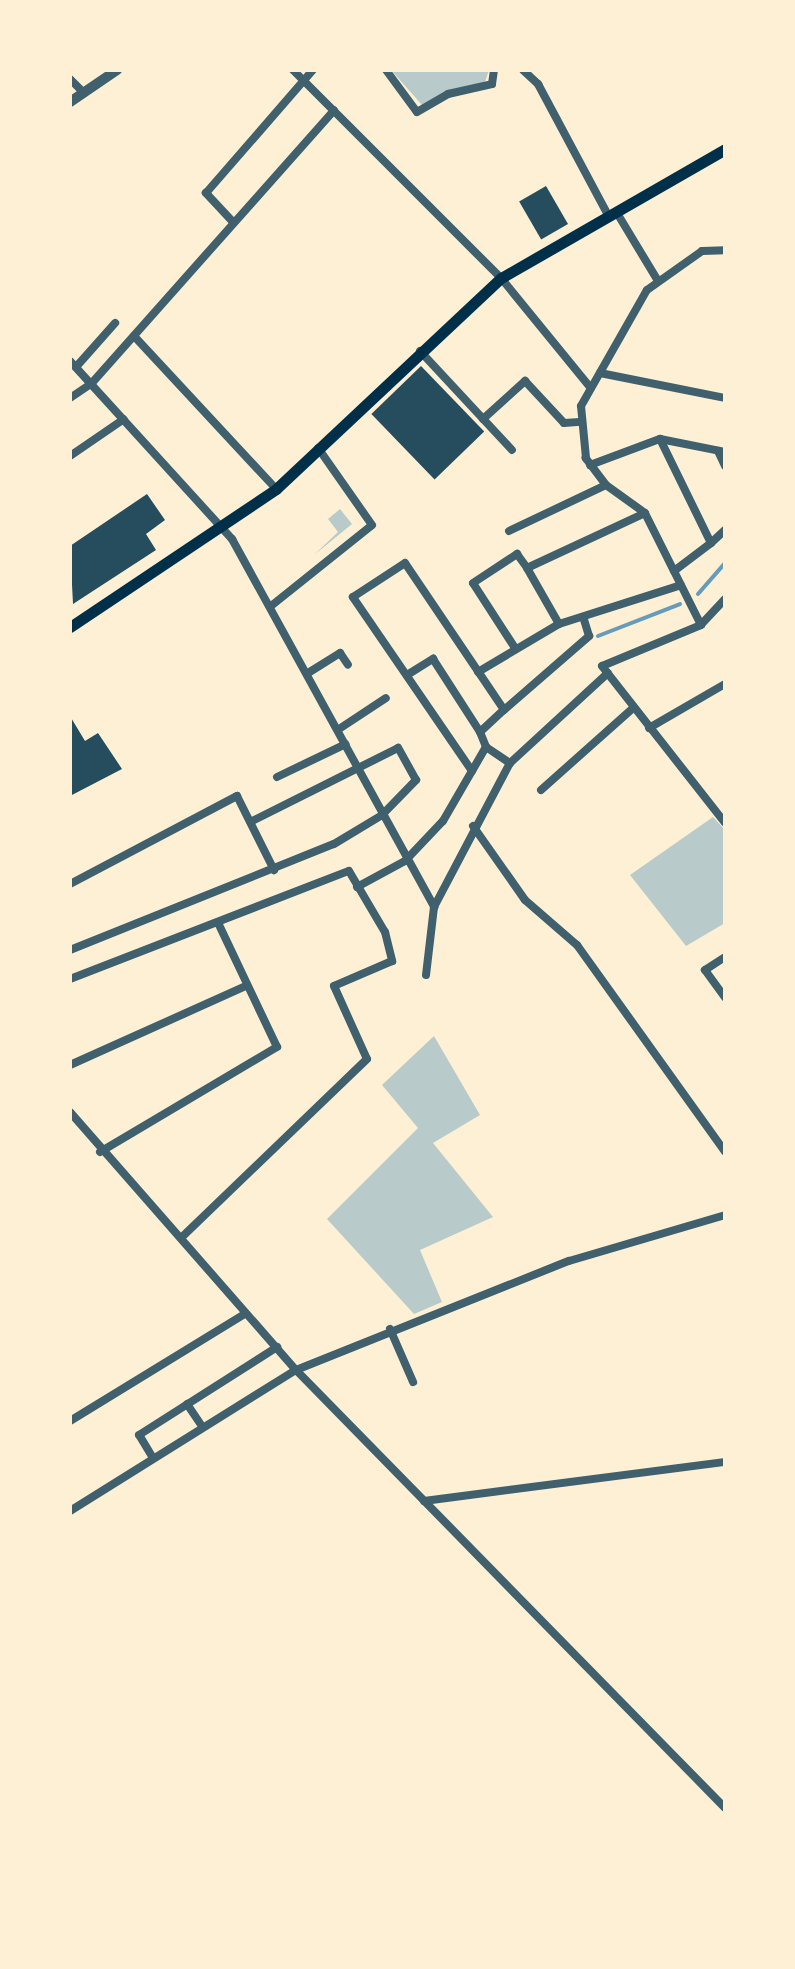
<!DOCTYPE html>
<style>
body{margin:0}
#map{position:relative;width:795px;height:1969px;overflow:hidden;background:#fdf0d5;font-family:Arial,sans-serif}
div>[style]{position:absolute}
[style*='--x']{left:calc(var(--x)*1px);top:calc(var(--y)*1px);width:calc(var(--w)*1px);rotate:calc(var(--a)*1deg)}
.green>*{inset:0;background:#b9caca}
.stream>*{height:4px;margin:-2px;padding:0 2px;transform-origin:2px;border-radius:2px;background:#669bbc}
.building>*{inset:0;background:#264d5e;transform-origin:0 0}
.minor>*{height:8px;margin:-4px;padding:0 4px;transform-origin:4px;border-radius:4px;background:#3f606c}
.tertiary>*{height:10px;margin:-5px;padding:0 5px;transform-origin:5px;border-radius:5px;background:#3f606c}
.secondary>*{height:11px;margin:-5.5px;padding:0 5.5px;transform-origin:5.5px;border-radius:5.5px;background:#003049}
span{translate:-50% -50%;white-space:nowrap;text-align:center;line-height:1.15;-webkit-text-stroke:7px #fdf0d5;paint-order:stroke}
.frame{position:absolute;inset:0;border:72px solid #fdf0d5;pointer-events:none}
</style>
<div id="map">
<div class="green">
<i style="clip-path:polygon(391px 70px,489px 70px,485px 82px,422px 105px)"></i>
<i style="clip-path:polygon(340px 509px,352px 524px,314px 555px,338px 532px,328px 519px)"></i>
<i style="clip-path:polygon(713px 817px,725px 830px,725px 923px,686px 946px,630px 875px)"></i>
<i style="clip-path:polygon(434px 1036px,480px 1115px,433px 1143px,493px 1217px,420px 1250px,442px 1302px,414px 1314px,327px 1219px,418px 1128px,382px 1085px)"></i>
</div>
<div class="stream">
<i style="--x:698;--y:594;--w:41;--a:-48.9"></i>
<i style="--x:598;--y:636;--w:88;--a:-21.3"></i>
</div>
<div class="building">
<i style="left:546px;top:186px;width:44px;height:31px;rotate:60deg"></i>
<i style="left:421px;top:366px;width:91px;height:69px;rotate:46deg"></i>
<i style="clip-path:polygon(147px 494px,165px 520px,146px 534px,156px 550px,73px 604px,70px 546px)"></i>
<i style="clip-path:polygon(70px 716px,85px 741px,98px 733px,122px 769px,70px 796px)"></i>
</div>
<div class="minor">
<i style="--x:293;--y:70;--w:294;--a:45"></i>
<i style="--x:501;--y:278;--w:141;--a:50.8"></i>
<i style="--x:386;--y:70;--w:52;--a:53.6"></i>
<i style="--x:417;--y:112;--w:36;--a:-30"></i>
<i style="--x:448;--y:94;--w:45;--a:-12.8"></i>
<i style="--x:492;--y:84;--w:14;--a:-82"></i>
<i style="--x:523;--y:70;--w:21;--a:43"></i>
<i style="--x:538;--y:84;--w:151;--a:61.9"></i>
<i style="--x:70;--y:79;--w:20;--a:45"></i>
<i style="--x:617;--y:213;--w:79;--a:58.9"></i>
<i style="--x:233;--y:222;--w:40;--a:-133"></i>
<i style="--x:206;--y:193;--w:163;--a:-49"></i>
<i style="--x:134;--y:336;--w:209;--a:47.1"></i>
<i style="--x:420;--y:351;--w:135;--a:47.1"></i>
<i style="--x:70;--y:361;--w:241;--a:47.7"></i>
<i style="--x:232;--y:539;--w:420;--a:61.2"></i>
<i style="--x:434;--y:907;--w:163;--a:-62.2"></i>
<i style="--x:510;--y:763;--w:133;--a:-42.6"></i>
<i style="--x:76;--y:367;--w:59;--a:-48.4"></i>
<i style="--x:600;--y:373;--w:127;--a:11.3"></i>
<i style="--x:70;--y:398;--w:25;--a:-34"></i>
<i style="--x:91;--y:384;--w:366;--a:-48.4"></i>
<i style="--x:483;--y:419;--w:57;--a:-42.1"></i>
<i style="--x:525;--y:381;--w:57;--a:47.1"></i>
<i style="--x:564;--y:423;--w:16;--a:-4"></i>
<i style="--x:660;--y:439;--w:116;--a:63.9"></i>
<i style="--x:711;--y:543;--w:19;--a:-43"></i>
<i style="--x:718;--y:451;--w:17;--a:65"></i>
<i style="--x:70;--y:456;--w:65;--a:-34.4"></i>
<i style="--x:590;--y:465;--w:75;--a:-20.4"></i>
<i style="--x:660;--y:439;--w:66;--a:11.3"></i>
<i style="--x:509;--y:531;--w:107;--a:-25.4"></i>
<i style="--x:674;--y:571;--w:46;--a:-37.1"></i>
<i style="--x:725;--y:599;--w:35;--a:133"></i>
<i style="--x:701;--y:625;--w:107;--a:157.5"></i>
<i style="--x:602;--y:666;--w:199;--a:51.9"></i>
<i style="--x:271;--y:606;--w:129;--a:-38.7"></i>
<i style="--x:372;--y:525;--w:94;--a:-125"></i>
<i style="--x:559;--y:624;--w:128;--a:-17.7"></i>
<i style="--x:701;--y:625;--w:125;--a:-116.6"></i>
<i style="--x:645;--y:513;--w:48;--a:-144.3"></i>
<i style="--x:606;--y:485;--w:34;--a:-127"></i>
<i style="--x:586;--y:458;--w:52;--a:-95.5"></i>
<i style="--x:581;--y:406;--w:133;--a:-60.4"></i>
<i style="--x:647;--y:290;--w:67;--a:-35.3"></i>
<i style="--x:702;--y:251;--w:23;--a:-2"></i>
<i style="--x:515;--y:648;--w:77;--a:-122.9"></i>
<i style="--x:473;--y:583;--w:53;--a:-33.4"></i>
<i style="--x:517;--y:554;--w:17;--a:54"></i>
<i style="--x:478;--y:672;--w:94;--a:-30.7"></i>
<i style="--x:559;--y:624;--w:64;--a:-119.7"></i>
<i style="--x:527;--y:568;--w:130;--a:-25"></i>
<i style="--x:308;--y:673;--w:38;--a:-32"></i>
<i style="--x:340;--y:653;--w:14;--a:56"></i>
<i style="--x:407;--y:675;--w:31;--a:-32"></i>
<i style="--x:433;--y:659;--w:87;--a:57.2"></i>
<i style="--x:480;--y:732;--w:33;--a:-43"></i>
<i style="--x:649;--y:728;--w:88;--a:-30.1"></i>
<i style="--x:339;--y:729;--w:56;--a:-33.4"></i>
<i style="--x:480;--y:732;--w:16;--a:68"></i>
<i style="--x:486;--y:747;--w:29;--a:34"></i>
<i style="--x:472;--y:771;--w:28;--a:-60"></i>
<i style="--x:277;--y:777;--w:76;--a:-25.6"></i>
<i style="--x:541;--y:790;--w:123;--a:-41.7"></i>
<i style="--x:473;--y:826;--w:90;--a:54.9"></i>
<i style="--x:525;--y:900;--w:69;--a:40.9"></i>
<i style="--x:577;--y:945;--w:254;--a:54.4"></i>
<i style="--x:70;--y:884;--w:189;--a:-27.8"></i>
<i style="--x:237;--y:796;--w:83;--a:63.4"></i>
<i style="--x:357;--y:887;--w:55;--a:-28.4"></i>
<i style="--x:405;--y:861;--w:55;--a:-46.5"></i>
<i style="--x:443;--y:821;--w:58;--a:-59.9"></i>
<i style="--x:472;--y:771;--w:211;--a:-124.4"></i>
<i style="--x:353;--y:597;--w:62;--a:-33.2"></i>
<i style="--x:405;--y:563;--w:177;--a:56"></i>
<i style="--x:504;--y:710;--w:113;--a:-41"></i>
<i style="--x:589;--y:636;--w:17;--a:-107"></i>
<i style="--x:70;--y:950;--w:284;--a:-21.9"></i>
<i style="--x:334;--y:844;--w:56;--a:-31.1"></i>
<i style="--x:382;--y:815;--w:49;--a:-45.8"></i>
<i style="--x:416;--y:780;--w:37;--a:-119"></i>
<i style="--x:398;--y:748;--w:165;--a:153.4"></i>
<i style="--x:725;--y:957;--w:24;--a:147"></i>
<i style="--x:705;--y:970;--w:34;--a:54"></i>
<i style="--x:426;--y:975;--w:68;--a:-83.3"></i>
<i style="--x:70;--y:979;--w:299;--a:-21.2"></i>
<i style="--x:349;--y:871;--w:71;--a:59.5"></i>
<i style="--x:385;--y:932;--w:30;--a:76"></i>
<i style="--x:392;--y:961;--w:63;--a:156.7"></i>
<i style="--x:334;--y:986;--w:80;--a:65.7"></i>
<i style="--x:367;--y:1059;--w:258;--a:136.1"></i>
<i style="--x:70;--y:1065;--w:193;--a:-24.2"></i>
<i style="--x:70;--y:1112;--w:343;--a:48.8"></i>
<i style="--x:296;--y:1370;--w:613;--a:45.59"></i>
<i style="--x:100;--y:1152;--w:206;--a:-30.7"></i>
<i style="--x:277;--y:1047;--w:135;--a:-115.4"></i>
<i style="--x:390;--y:1329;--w:58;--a:66.5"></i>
<i style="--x:187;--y:1404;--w:27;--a:56"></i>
<i style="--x:70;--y:1421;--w:206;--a:-31.5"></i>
<i style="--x:153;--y:1458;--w:27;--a:-121"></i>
<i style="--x:139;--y:1435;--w:164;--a:-32.5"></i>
<i style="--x:424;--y:1501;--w:304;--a:-7.4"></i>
<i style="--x:70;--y:1511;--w:266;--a:-32"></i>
<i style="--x:296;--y:1370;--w:294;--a:-21.8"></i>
<i style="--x:569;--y:1261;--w:163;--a:-16.4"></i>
</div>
<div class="tertiary">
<i style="--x:70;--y:102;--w:57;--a:-34.2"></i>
</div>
<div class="secondary">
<i style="--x:70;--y:627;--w:248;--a:-33.8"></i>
<i style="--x:276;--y:489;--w:308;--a:-43.2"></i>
<i style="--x:501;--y:278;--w:258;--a:-29.9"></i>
</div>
<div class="frame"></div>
</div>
